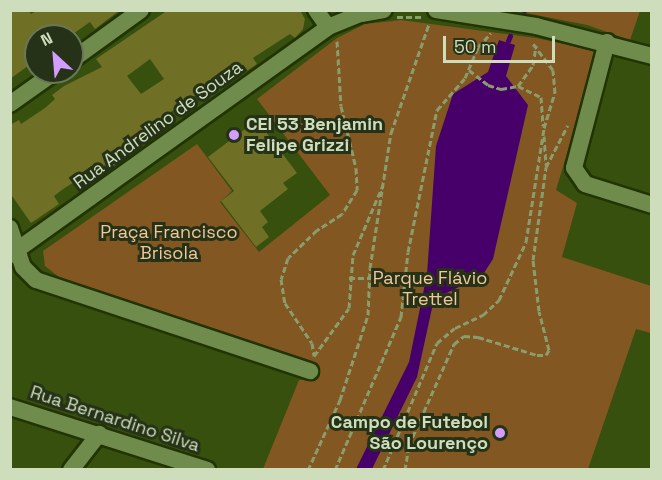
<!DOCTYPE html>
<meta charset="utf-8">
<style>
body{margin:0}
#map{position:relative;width:662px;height:480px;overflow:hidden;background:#37500e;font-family:"Space Grotesk",sans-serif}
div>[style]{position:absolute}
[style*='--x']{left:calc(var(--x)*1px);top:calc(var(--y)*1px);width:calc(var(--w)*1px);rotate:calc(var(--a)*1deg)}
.green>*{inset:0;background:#825721}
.water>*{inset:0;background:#47006a}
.stream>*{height:4.5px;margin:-2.25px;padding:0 2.25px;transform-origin:2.25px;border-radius:2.25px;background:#47006a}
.building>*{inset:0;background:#6f6f25}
.path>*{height:3px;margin-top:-1.5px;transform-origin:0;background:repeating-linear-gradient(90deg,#899d6d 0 6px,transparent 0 9px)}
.roads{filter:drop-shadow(2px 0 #213402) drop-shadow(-2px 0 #213402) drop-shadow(0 2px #213402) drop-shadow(0 -2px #213402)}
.minor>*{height:16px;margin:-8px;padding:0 8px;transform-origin:8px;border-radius:8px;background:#6f8c4c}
.dots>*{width:16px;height:16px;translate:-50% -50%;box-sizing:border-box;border:3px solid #263217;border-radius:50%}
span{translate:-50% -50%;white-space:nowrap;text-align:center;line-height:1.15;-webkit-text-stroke:6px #263217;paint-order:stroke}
.street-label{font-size:18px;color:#cedebd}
.poi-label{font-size:18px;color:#cedebd;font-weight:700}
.left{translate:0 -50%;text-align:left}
.right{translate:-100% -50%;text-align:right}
.park-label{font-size:18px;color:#f2c89b}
.frame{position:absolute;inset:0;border:12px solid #cedebd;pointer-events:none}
.north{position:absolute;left:24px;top:24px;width:60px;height:60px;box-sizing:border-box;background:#263217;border:2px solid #697759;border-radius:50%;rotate:334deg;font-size:16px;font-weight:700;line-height:24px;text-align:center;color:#cedebd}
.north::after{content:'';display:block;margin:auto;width:21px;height:27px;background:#d29dfd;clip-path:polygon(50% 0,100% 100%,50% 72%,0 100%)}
.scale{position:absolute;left:443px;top:36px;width:112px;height:27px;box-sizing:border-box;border:3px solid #cedebd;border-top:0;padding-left:8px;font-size:18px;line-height:21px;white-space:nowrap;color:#cedebd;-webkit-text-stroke:4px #263217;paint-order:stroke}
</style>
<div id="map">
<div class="green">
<i style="clip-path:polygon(516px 11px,640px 11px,630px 40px,587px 25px)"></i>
<i style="clip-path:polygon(401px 20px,536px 38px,598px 51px,556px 190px,577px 203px,562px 257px,651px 286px,651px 333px,636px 329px,588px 469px,263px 469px,299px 380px,313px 378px,317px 368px,313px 362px,64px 281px,45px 266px,43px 251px,197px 144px,232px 191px,220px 202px,259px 252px,330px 195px,257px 99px,337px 38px,365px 24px)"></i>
</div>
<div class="water">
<i style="clip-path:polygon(499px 40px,515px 45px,506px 76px,528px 105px,493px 259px,482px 276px,434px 299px,417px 377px,372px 469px,356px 469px,409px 362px,427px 274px,436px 146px,453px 94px,488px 72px)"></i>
</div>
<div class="stream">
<i style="--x:524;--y:11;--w:1;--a:-90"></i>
<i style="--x:508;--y:41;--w:5;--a:-68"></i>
</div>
<div class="building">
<i style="clip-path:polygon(10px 10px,28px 10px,31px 14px,38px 10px,120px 10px,95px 29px,90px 22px,70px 36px,36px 36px,36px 60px,10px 79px)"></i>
<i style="clip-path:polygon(evenodd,168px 10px,300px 10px,305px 19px,303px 29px,295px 38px,290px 34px,253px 58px,257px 64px,245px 72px,241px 66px,216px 81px,134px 137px,141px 146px,83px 187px,78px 180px,66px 187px,54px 196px,59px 204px,31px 223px,10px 193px,10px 125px,19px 120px,21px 124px,45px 108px,55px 99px,52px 95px,64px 86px,102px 67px,96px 59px,168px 10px,150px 59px,164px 79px,141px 94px,127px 76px,150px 59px)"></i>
<i style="clip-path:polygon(257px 120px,297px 173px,283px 183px,288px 189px,260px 211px,268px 222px,262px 227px,269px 237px,256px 247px,221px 201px,234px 191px,208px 157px)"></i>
</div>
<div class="path">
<i style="--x:397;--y:17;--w:26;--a:0"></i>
<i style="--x:337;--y:41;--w:65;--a:86.5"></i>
<i style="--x:341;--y:106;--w:64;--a:76.4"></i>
<i style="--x:356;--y:168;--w:22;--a:87"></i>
<i style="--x:357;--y:190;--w:28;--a:122"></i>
<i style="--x:342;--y:214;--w:30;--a:147"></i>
<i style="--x:317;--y:230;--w:40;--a:136"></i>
<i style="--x:288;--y:258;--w:22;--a:108"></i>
<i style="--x:281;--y:279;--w:24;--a:81"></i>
<i style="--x:285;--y:303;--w:48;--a:56"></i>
<i style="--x:312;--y:343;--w:13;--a:81"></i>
<i style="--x:314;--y:356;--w:59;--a:-53.9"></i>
<i style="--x:349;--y:308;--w:53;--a:-85.7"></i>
<i style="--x:353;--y:255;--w:76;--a:-66.8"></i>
<i style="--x:469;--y:70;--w:24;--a:38"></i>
<i style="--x:488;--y:85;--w:14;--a:17"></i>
<i style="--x:501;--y:89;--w:17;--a:-10"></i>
<i style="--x:518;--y:86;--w:25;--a:26"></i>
<i style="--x:541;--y:97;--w:29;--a:86"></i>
<i style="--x:518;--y:86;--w:26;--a:-54"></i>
<i style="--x:533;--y:65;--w:20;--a:-81"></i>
<i style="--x:544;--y:136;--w:29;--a:86"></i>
<i style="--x:349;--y:278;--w:21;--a:0"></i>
<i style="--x:308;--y:470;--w:77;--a:-65.4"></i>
<i style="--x:340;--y:400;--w:89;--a:-71.8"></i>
<i style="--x:368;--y:315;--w:47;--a:-87.6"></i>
<i style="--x:370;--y:268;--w:137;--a:-81.2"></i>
<i style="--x:391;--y:133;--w:115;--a:-70.8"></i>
<i style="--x:335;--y:470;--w:167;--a:-66.7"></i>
<i style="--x:401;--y:317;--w:65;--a:-83.9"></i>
<i style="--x:408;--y:252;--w:145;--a:-78.5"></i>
<i style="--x:437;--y:110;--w:43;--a:-48.8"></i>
<i style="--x:465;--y:78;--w:34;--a:-67"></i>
<i style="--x:478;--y:47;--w:19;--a:-47"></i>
<i style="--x:383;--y:470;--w:138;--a:-67"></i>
<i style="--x:437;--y:343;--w:23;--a:-40"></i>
<i style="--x:455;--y:328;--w:31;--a:-25"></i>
<i style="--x:483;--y:315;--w:22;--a:-43"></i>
<i style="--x:499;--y:300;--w:64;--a:-65"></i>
<i style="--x:526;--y:242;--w:115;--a:-81"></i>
<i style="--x:544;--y:128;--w:37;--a:-73"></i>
<i style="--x:555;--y:93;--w:23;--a:-95"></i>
<i style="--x:553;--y:70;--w:35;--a:-127"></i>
<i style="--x:405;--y:470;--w:25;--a:-81"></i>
<i style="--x:409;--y:445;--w:111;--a:-66"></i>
<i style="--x:454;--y:344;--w:13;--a:-39"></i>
<i style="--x:464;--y:336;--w:14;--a:4"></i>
<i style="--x:478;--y:337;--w:62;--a:17"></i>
<i style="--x:537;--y:355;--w:9;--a:0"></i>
<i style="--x:546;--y:355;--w:6;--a:-59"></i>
<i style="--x:549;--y:350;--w:40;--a:-104.4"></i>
<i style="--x:539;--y:311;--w:51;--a:-96.7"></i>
<i style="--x:533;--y:260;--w:94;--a:-82"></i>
<i style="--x:546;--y:167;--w:47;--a:-62.4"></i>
</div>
<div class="roads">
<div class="minor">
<i style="--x:316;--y:10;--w:21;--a:55"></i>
<i style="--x:436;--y:10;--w:101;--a:9.1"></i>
<i style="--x:536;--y:26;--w:120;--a:14.5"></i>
<i style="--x:607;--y:42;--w:130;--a:104.7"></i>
<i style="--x:574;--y:168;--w:19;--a:55"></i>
<i style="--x:585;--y:184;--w:70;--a:17.4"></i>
<i style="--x:72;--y:60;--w:85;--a:-35.9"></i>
<i style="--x:10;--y:104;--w:55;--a:-35.4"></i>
<i style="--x:10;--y:228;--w:41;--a:71.6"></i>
<i style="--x:23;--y:267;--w:18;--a:45"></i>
<i style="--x:36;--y:280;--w:289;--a:18.4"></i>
<i style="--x:10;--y:255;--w:391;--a:-35.6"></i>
<i style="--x:328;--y:27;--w:35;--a:-22"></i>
<i style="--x:361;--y:14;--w:23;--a:-10"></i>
<i style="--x:10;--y:407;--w:207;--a:17.7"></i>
<i style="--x:71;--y:470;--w:46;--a:-52.1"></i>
</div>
</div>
<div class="dots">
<i style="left:234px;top:135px;background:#d29dfd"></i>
<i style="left:500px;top:433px;background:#d29dfd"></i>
</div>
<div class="street-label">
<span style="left:158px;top:125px;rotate:-36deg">Rua Andrelino de Souza</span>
<span style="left:115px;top:419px;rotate:18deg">Rua Bernardino Silva</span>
</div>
<div class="poi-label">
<span class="left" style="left:246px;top:135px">CEI 53 Benjamin<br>Felipe Grizzi</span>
<span class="right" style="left:488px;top:433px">Campo de Futebol<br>São Lourenço</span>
</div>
<div class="park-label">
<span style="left:169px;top:243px">Praça Francisco<br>Brisola</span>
<span style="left:430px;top:289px">Parque Flávio<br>Trettel</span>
</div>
<div class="frame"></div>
<div class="north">N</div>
<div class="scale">50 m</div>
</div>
